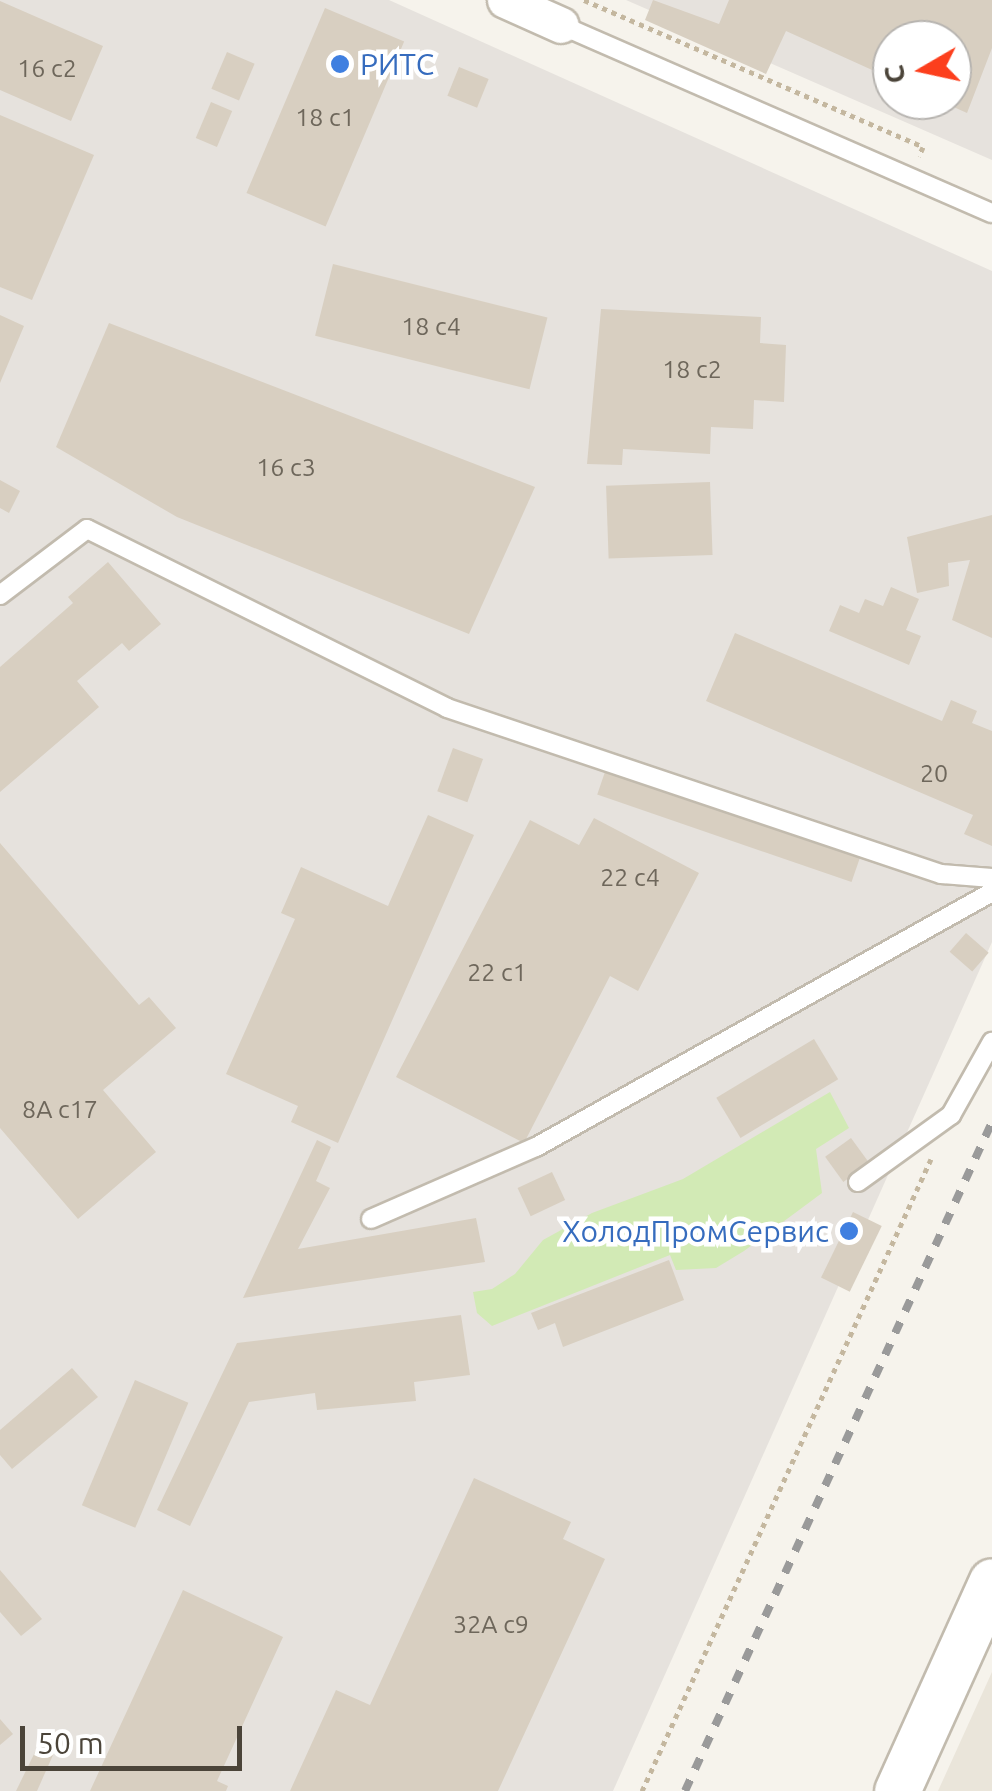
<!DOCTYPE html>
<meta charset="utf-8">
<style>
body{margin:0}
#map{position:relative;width:992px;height:1791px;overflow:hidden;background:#f6f3ec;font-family:Ubuntu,sans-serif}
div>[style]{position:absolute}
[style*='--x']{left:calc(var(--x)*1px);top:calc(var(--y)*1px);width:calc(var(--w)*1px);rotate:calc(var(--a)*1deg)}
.residential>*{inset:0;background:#eae5da}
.industrial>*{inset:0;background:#e6e2dd}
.green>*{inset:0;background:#d2eab5}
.building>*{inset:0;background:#d8cfc1;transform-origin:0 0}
.path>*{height:5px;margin-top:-2.5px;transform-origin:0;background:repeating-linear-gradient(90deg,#c4b79f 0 5px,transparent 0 10px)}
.roads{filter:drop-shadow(2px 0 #c2bbae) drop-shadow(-2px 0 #c2bbae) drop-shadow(0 2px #c2bbae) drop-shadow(0 -2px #c2bbae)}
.service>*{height:18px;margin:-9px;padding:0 9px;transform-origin:9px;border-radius:9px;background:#fff}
.minor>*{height:35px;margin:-17.5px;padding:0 17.5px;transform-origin:17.5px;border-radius:17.5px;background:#fff}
.tertiary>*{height:45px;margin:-22.5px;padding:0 22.5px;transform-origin:22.5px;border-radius:22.5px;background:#fff}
.rail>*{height:8px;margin-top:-4px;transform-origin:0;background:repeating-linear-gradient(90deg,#9a9a9a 0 12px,transparent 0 24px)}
.dots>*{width:28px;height:28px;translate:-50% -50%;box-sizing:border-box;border:5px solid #fff;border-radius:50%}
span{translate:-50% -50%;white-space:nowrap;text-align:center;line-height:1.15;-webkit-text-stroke:9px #fff;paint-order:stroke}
.number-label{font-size:25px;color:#6e675b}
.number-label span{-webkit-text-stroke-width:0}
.shop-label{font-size:30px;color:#366cbe}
.left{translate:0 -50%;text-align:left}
.right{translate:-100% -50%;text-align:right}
.north{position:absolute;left:872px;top:20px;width:100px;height:100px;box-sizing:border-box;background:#fff;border:2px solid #b7b4b0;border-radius:50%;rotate:261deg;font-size:28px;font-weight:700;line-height:40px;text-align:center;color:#4b4439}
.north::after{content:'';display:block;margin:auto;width:35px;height:45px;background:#fc3f1d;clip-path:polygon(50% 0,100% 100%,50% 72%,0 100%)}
.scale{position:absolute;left:20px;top:1726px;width:222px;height:45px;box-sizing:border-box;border:5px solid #4b4439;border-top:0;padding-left:12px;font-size:30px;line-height:35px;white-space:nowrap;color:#4b4439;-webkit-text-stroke:8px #fff;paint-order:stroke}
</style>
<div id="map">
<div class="residential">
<i style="clip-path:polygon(992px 1672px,992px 1791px,938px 1791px)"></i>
</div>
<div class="industrial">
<i style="clip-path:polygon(0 0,389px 0,992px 271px,992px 942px,613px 1791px,0 1791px)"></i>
<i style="clip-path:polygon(evenodd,626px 0,992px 0,992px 160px,626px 0,892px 40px,952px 40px,952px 100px,892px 100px,892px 40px)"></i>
</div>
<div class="green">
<i style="clip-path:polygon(830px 1092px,849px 1128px,816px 1149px,822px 1193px,744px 1251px,716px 1268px,676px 1270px,670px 1255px,492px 1326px,477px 1313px,473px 1292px,492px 1289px,515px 1274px,543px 1240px,592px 1213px,683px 1179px)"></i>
</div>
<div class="building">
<i style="clip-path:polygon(653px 0,719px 24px,729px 0,992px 0,992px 48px,967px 113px,938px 100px,952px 100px,952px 40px,892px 40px,892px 79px,786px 31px,766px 74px,645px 20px)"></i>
<i style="clip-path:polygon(0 1px,103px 46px,71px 121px,0 90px)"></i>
<i style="left:325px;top:8px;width:86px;height:201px;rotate:23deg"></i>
<i style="left:227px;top:52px;width:30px;height:40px;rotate:23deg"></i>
<i style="left:459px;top:67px;width:32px;height:31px;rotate:22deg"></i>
<i style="left:211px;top:102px;width:23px;height:39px;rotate:23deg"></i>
<i style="clip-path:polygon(0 115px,94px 155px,32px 300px,0 287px)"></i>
<i style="left:333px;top:264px;width:221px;height:74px;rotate:14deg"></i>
<i style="clip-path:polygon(601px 309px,761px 317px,760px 343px,786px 345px,784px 402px,754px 400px,753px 429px,711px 427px,710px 454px,623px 449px,622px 465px,587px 464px)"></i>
<i style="clip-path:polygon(0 315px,24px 326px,0 383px)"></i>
<i style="clip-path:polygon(109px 323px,535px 487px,469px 634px,177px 517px,56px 447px)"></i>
<i style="clip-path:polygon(0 480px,20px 491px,9px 513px,0 508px)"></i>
<i style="left:710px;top:482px;width:73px;height:104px;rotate:88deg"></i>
<i style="clip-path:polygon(992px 515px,992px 638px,952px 620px,970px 560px,948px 563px,949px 586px,917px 593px,907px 537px)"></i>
<i style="clip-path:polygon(108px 562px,161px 624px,129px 651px,122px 643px,77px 681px,99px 707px,0 792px,0 667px,73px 603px,68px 597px)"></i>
<i style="clip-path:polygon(891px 587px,919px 599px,906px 630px,921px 636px,909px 665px,829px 631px,840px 605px,859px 613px,865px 599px,883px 606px)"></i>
<i style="clip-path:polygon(735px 633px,942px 721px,951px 700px,977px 711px,972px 723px,992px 731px,992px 846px,964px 834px,973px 815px,706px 701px)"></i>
<i style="left:453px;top:748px;width:32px;height:46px;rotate:20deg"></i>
<i style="left:606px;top:769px;width:269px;height:27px;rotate:19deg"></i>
<i style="clip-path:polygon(428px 815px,474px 835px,338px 1143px,291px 1122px,298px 1106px,226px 1074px,295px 919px,281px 913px,301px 867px,388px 906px)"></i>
<i style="clip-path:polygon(594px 818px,699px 873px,638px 991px,610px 976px,524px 1143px,396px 1077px,530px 820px,579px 845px)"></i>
<i style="clip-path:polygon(0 843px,139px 1005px,149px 997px,176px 1028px,103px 1090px,156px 1152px,78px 1219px,0 1128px)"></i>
<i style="left:966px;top:933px;width:30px;height:25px;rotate:41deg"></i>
<i style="left:814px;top:1039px;width:47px;height:114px;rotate:59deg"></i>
<i style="left:851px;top:1138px;width:31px;height:32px;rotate:54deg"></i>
<i style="clip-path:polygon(317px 1140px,331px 1147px,316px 1181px,330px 1188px,298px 1249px,476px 1218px,485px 1262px,243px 1298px)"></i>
<i style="left:552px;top:1172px;width:31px;height:38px;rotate:65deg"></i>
<i style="left:853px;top:1212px;width:32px;height:73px;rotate:26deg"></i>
<i style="clip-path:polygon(669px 1260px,684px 1300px,563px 1347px,555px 1323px,538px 1330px,531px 1313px)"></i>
<i style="clip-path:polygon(461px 1315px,470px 1375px,414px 1382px,416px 1401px,317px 1410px,315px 1393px,249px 1402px,190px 1526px,157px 1510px,237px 1343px)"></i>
<i style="clip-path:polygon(72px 1368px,98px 1397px,12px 1469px,0 1455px,0 1430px)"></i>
<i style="left:135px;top:1380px;width:58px;height:136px;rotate:23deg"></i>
<i style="clip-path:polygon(474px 1478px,571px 1522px,563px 1539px,605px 1559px,498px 1791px,290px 1791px,336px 1690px,370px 1705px)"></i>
<i style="clip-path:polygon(0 1570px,42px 1619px,21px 1636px,0 1612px)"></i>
<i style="clip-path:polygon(183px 1590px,283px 1637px,217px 1781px,228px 1786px,226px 1791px,90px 1791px)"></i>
<i style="clip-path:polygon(0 1719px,13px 1734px,0 1745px)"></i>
<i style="clip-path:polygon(37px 1748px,53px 1755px,37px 1791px,16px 1791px)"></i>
</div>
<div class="path">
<i style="--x:584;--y:0;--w:369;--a:23.4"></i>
<i style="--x:923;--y:147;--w:10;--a:114"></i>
<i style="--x:642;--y:1791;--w:695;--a:-65.43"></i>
</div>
<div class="roads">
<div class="service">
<i style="--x:561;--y:25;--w:470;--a:23.6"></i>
<i style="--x:0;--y:595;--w:109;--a:-37.2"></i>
<i style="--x:87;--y:529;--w:402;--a:26.4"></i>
<i style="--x:447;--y:708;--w:521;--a:18.57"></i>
<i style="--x:941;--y:874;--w:51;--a:4.5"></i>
<i style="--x:858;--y:1182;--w:115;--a:-35.8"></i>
<i style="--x:951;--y:1115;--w:84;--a:-60.7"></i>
<i style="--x:371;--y:1219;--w:180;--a:-23.6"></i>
<i style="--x:536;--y:1147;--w:522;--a:-29.21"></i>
</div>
<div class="minor">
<i style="--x:505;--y:0;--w:61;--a:24.1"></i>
</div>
<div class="tertiary">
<i style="--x:897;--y:1791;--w:230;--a:-65.7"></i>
</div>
</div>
<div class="rail">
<i style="--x:685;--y:1791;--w:736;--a:-65.35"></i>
</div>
<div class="dots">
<i style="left:340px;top:64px;background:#3f7fe0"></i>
<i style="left:849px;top:1231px;background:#3f7fe0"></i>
</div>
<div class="number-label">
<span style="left:47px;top:68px">16 с2</span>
<span style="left:325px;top:117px">18 с1</span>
<span style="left:431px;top:326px">18 с4</span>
<span style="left:692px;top:369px">18 с2</span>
<span style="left:286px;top:467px">16 с3</span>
<span style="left:934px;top:773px">20</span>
<span style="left:630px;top:877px">22 с4</span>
<span style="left:497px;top:972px">22 с1</span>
<span style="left:60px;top:1109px">8А с17</span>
<span style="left:491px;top:1624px">32А с9</span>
</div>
<div class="shop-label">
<span class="left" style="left:360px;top:64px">РИТС</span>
<span class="right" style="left:829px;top:1231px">ХолодПромСервис</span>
</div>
<div class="north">С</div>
<div class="scale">50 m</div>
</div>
